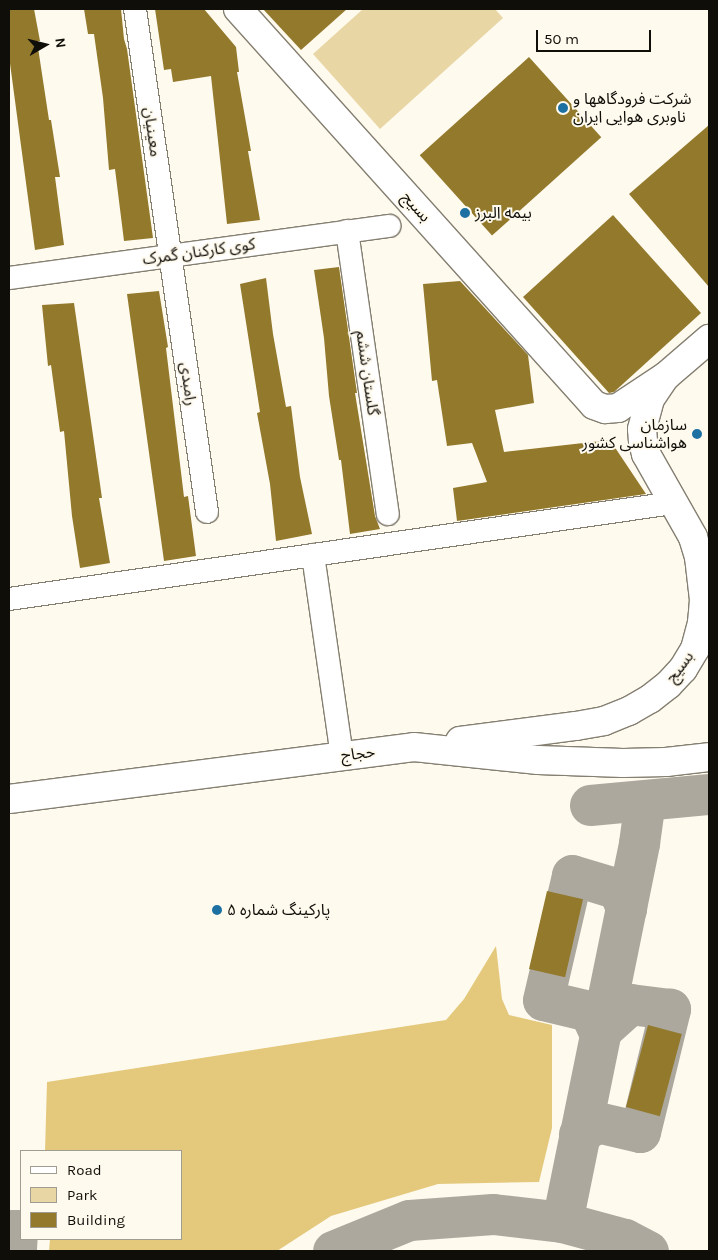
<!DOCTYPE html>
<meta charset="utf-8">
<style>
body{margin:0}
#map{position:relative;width:718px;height:1260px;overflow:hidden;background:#fffaee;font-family:Karla,"Noto Sans Arabic",sans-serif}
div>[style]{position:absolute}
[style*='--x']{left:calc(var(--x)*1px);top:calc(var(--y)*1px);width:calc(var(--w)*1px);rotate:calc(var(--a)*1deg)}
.green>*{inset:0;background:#e8d6a5}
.forest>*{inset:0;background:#e4c97d}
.taxiway>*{height:41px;margin:-20.5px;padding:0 20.5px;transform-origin:20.5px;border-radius:20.5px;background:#aca89e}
.building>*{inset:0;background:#93792c;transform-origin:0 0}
.roads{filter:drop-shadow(1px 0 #847f71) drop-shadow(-1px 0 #847f71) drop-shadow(0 1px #847f71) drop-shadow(0 -1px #847f71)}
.minor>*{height:22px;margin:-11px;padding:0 11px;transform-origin:11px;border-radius:11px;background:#fff}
.major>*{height:28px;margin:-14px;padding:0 14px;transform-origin:14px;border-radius:14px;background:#fff}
.dots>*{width:14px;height:14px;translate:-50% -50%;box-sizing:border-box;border:2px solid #fffaee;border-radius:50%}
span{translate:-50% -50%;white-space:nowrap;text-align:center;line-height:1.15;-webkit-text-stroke:4px #fffaee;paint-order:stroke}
.poi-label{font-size:16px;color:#100e09}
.left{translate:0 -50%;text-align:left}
.right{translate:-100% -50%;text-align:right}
.street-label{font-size:16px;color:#100e09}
.frame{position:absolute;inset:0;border:10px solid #100e09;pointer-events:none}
.legend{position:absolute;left:20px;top:1150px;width:162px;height:90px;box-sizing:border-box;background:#fffaee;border:1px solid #9f9c92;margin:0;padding:6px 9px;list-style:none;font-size:15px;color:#100e09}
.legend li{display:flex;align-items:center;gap:10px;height:25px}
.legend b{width:25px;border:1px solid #9f9c92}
.north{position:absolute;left:20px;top:20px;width:50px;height:50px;-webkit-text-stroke:4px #fffaee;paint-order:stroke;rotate:82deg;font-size:14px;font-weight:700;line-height:20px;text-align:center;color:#100e09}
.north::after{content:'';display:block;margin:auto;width:18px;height:22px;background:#100e09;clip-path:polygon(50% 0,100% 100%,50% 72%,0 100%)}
.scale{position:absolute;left:536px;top:30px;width:115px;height:22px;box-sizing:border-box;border:2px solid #100e09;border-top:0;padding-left:6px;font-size:15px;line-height:18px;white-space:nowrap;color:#100e09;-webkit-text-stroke:4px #fffaee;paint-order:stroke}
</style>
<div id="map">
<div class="green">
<i style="clip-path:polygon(363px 9px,495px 9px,503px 18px,380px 129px,313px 54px)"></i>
</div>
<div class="forest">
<i style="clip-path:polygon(496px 946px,502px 999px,509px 1015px,552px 1025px,552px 1128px,539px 1182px,438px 1184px,331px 1216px,277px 1251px,49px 1251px,50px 1239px,181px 1239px,181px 1151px,45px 1151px,47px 1082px,446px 1020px,464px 999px)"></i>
</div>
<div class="taxiway">
<i style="--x:590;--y:805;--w:120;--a:-5.3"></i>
<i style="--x:579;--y:1134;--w:22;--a:-34"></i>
<i style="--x:597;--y:1122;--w:44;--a:13.1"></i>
<i style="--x:640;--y:1132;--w:127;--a:-76.3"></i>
<i style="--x:670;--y:1009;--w:40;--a:-172.9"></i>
<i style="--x:630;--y:1004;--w:42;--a:137.9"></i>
<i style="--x:599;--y:1032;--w:23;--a:-115"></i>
<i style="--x:589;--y:1011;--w:47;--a:-166.6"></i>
<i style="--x:543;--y:1000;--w:128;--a:-76.9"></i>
<i style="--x:572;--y:875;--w:48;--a:16.9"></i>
<i style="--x:618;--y:889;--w:21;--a:67"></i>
<i style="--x:562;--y:1222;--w:387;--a:-78.5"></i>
<i style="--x:639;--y:843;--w:43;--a:-82.1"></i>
<i style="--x:9;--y:1230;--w:8;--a:0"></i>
<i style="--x:17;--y:1230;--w:21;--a:93"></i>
<i style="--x:333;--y:1251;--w:82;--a:-22.2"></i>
<i style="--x:409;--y:1220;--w:84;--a:-4.1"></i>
<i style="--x:493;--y:1214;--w:69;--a:6.6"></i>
<i style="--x:562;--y:1222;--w:65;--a:15.1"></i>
<i style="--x:625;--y:1239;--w:26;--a:28"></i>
</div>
<div class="building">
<i style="clip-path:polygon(9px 9px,34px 9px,40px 41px,37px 41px,49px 120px,51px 120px,60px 177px,55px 177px,64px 245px,35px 250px,9px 56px)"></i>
<i style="clip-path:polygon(84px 9px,121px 9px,124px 39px,127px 49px,153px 238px,124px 241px,115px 169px,109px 170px,103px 98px,94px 34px,88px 34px)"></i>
<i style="clip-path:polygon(155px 9px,204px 9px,236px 47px,239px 72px,237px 72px,251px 151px,248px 151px,260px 220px,227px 224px,211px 76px,173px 82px,171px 69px,164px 70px)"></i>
<i style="clip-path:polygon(263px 9px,347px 9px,301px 50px)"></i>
<i style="left:529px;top:57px;width:108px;height:147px;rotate:48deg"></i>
<i style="clip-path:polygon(709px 125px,709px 287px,629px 194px)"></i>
<i style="clip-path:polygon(613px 215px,701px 313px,614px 392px,609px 393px,523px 297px)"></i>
<i style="clip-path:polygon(339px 267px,357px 393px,355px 393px,375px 516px,380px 529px,350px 534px,341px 460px,339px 460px,329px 396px,324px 338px,314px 270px)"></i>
<i style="clip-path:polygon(266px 278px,273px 334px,286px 407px,291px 406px,300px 477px,312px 534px,276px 541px,270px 484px,257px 413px,260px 412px,240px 284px)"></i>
<i style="clip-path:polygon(460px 281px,528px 355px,534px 403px,495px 410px,504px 452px,610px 440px,646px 494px,457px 521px,453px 488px,487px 482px,472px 443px,447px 446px,437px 380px,432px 381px,423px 284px)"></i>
<i style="clip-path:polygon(159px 291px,168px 347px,166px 348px,184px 497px,188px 496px,196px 556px,164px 561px,127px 294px)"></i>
<i style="clip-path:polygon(74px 303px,102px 498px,99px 498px,110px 563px,80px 568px,72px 516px,64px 431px,60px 432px,51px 365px,48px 366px,42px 305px)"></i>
<i style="left:547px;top:891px;width:37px;height:80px;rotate:13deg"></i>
<i style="left:648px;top:1025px;width:35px;height:85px;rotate:15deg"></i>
</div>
<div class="roads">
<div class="minor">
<i style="--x:135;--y:9;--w:508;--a:81.85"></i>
<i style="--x:347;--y:231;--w:286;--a:81.8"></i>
<i style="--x:9;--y:278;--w:384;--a:-7.8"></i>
<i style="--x:313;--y:555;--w:203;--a:81.8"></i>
<i style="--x:9;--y:599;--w:671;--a:-8.23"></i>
</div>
<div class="major">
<i style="--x:238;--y:9;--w:532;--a:48.04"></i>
<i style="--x:594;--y:405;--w:12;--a:20"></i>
<i style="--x:605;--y:409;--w:13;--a:-4"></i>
<i style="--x:618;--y:408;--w:58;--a:-33.7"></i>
<i style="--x:666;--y:376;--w:57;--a:-40.7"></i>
<i style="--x:460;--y:741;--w:117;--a:-7.4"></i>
<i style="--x:576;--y:726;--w:28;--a:-10"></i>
<i style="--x:604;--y:721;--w:27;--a:-22"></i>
<i style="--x:629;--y:711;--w:24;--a:-30"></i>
<i style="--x:650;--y:699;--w:23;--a:-38"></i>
<i style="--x:668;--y:685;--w:22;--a:-47"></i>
<i style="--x:683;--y:669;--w:23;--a:-59"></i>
<i style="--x:695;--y:649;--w:27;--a:-75"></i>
<i style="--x:702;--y:623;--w:23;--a:-85"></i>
<i style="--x:704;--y:600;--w:43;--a:-96.6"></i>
<i style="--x:699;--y:557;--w:21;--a:-107"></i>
<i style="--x:693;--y:537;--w:95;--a:-119.5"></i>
<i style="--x:646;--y:454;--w:12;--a:-104"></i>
<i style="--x:643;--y:442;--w:13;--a:-94"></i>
<i style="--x:642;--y:429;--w:31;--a:-75"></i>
<i style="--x:650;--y:399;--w:23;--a:-56"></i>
<i style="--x:9;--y:799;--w:408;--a:-7.3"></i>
<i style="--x:414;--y:747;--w:125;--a:6"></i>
<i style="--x:538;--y:760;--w:85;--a:2"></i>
<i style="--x:623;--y:763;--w:43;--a:-1.3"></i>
<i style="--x:666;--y:762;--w:43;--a:-6.6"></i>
</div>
</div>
<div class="dots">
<i style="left:563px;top:108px;background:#1d71a2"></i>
<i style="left:465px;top:213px;background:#1d71a2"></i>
<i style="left:697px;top:434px;background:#1d71a2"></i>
<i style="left:217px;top:910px;background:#1d71a2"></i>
</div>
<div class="poi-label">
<span class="left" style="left:573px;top:108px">شرکت فرودگاهها و<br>ناوبری هوایی ایران</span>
<span class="left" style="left:475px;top:213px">بیمه البرز</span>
<span class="right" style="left:687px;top:434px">سازمان<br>هواشناسی کشور</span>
<span class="left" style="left:227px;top:910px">پارکینگ شماره ۵</span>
</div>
<div class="street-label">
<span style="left:152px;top:132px;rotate:82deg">معینیان</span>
<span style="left:416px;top:207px;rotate:48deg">بسیج</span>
<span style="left:199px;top:252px;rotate:-8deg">کوی کارکنان گمرک</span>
<span style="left:367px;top:373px;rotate:82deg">گلستان ششم</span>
<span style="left:188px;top:384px;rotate:82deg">رامبدی</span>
<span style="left:680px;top:667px;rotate:-53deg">بسیج</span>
<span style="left:358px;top:754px;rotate:-7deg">حجاج</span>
</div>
<div class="frame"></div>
<ul class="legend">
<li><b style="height:6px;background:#fff"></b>Road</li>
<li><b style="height:14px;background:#e8d6a5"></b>Park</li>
<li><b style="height:14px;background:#93792c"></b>Building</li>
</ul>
<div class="north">N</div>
<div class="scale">50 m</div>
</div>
